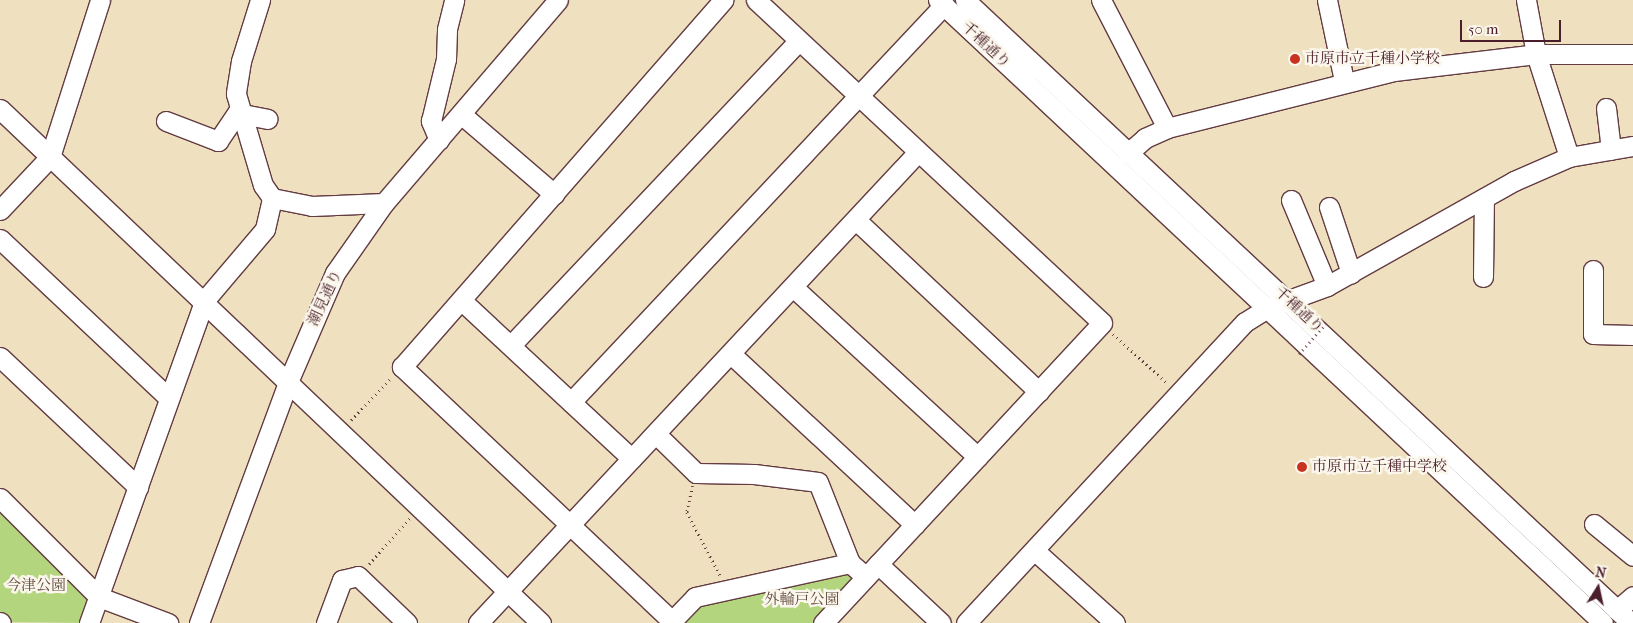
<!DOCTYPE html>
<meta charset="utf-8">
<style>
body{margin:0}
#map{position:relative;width:1633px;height:623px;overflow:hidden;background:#efe0c0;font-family:"IM FELL French Canon","Noto Serif JP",serif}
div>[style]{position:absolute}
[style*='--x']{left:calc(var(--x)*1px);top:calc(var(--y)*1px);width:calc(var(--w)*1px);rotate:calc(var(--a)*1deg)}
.green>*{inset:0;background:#b3d57d}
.path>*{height:2.5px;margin-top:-1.25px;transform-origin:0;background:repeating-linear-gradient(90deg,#633c41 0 1px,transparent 0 5px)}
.roads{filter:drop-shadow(1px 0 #633c41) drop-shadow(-1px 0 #633c41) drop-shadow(0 1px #633c41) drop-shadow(0 -1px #633c41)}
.minor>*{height:19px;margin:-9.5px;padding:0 9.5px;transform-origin:9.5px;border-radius:9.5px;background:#fff}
.path-bridge>*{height:2.5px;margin-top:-1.25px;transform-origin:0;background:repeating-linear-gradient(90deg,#633c41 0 1px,transparent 0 5px)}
.dots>*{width:14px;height:14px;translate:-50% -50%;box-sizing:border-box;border:2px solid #fbf7ec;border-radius:50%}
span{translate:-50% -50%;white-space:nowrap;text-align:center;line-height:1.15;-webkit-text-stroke:5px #fbf7ec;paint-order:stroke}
.street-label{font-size:15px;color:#4a1f2b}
.poi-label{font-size:15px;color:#4a1f2b}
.left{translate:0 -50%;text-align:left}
.park-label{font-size:15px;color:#644c40}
.north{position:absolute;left:1573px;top:563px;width:50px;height:50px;-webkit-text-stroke:4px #fbf7ec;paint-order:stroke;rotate:10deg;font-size:14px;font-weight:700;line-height:20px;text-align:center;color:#4a1f2b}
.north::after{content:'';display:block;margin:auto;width:18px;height:22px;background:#4a1f2b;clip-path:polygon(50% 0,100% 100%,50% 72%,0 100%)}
.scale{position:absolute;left:1460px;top:20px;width:101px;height:22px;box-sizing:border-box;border:2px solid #4a1f2b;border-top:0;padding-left:6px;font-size:15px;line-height:18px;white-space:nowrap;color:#4a1f2b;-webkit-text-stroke:4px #fbf7ec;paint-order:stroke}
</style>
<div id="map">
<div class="green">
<i style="clip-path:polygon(0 498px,99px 597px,89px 623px,0 622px)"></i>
<i style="clip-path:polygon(845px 568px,854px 578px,813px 623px,682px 623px,698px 600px)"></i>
</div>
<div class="path">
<i style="--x:1113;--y:334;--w:73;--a:42.2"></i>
<i style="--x:351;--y:420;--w:59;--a:-46.4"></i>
<i style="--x:693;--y:486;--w:27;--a:103"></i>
<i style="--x:687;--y:512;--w:73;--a:62.4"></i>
<i style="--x:369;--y:564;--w:62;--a:-48.3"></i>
</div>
<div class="roads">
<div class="minor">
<i style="--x:260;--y:0;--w:64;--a:107.3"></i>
<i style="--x:241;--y:61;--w:33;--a:99"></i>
<i style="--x:236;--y:94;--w:95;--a:73.5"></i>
<i style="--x:263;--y:185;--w:16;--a:55"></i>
<i style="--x:272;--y:198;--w:41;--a:11.3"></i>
<i style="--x:312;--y:206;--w:72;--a:-2.4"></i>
<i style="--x:756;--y:0;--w:473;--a:43"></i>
<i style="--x:1102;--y:323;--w:410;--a:132.9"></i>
<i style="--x:938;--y:0;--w:911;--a:43.13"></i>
<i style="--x:965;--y:0;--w:912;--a:43.09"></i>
<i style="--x:1101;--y:0;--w:144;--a:62.7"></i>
<i style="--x:1327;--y:0;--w:83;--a:78.1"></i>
<i style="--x:1526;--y:0;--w:55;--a:79.5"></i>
<i style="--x:1536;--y:54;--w:108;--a:72.2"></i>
<i style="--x:1606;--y:108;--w:42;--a:83.2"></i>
<i style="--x:0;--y:109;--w:746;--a:43.53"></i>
<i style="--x:461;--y:114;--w:123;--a:40.7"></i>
<i style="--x:166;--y:121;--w:56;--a:21"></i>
<i style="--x:218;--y:141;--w:34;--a:-56"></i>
<i style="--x:237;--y:113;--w:31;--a:11"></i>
<i style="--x:439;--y:140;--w:21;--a:-113"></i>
<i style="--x:431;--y:121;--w:64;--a:-76.4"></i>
<i style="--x:446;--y:59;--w:30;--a:-88"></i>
<i style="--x:447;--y:29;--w:30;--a:-76"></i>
<i style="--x:1128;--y:153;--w:23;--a:-41"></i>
<i style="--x:1145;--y:138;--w:24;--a:-24"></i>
<i style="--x:1167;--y:128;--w:234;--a:-14.1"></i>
<i style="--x:1394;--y:71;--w:143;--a:-6.8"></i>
<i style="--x:1536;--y:54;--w:97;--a:0"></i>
<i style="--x:1291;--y:200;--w:93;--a:67.3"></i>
<i style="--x:1329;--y:207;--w:70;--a:71.6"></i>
<i style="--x:0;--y:210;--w:73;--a:-46.7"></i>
<i style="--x:50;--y:157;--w:165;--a:-72.3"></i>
<i style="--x:856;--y:220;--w:251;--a:43.2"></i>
<i style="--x:0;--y:239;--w:232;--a:43.3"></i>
<i style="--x:1593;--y:270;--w:64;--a:90"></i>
<i style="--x:1593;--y:334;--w:40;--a:1.4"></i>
<i style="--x:1483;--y:277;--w:79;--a:-89.3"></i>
<i style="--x:793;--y:287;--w:251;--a:42.6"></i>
<i style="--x:461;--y:300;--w:233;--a:42.9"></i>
<i style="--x:511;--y:345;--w:418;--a:-46.6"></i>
<i style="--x:731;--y:354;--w:251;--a:42.9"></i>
<i style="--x:0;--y:357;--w:190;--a:43.3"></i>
<i style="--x:571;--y:402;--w:545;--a:-46.79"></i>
<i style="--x:656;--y:434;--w:56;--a:44.3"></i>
<i style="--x:696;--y:473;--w:58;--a:1"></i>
<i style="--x:754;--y:474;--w:64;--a:7.1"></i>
<i style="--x:818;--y:482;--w:87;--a:68.4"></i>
<i style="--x:850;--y:563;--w:21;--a:41"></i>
<i style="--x:0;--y:498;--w:140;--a:45"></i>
<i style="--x:99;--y:597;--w:74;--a:20.6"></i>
<i style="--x:1594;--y:524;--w:50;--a:39.4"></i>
<i style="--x:1034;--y:550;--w:109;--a:42"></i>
<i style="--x:878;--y:564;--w:86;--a:43.1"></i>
<i style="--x:1617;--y:610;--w:21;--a:-41"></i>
<i style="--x:672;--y:621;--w:33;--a:-46"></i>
<i style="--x:695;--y:597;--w:159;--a:-12.4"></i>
<i style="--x:0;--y:622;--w:1;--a:45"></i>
<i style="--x:89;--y:623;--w:342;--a:-70.3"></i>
<i style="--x:204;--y:301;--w:94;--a:-49.7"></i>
<i style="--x:265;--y:229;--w:32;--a:-77"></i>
<i style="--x:199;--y:623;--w:257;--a:-69.7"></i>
<i style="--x:288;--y:382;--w:119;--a:-66.7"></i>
<i style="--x:335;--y:273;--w:85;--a:-55"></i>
<i style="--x:384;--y:203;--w:267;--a:-49.4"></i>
<i style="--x:326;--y:623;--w:46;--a:-69.6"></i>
<i style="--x:342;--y:580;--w:16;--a:-14"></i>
<i style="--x:358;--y:576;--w:68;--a:43.8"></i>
<i style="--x:478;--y:623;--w:643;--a:-46.95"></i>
<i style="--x:674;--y:623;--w:374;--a:-136.7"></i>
<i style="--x:402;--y:367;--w:488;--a:-48.8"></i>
<i style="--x:966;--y:623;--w:410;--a:-47.2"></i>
<i style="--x:1245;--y:322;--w:26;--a:-32"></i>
<i style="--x:1267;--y:308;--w:64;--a:-20.1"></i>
<i style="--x:1327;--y:286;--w:214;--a:-29.3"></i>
<i style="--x:1514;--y:181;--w:60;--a:-23.6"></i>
<i style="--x:1569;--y:157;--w:65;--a:-9.8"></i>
</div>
</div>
<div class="path-bridge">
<i style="--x:1299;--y:354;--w:43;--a:-48.8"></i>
</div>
<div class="dots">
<i style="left:1295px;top:59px;background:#c8321e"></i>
<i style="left:1302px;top:467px;background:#c8321e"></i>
</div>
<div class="street-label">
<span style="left:986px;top:45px;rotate:43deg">千種通り</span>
<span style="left:325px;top:298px;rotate:-65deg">潮見通り</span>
<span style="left:1299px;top:310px;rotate:43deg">千種通り</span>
</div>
<div class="poi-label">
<span class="left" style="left:1305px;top:59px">市原市立千種小学校</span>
<span class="left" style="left:1312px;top:467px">市原市立千種中学校</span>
</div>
<div class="park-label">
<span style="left:36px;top:586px">今津公園</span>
<span style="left:802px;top:600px">外輪戸公園</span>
</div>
<div class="north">N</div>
<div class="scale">50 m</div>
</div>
